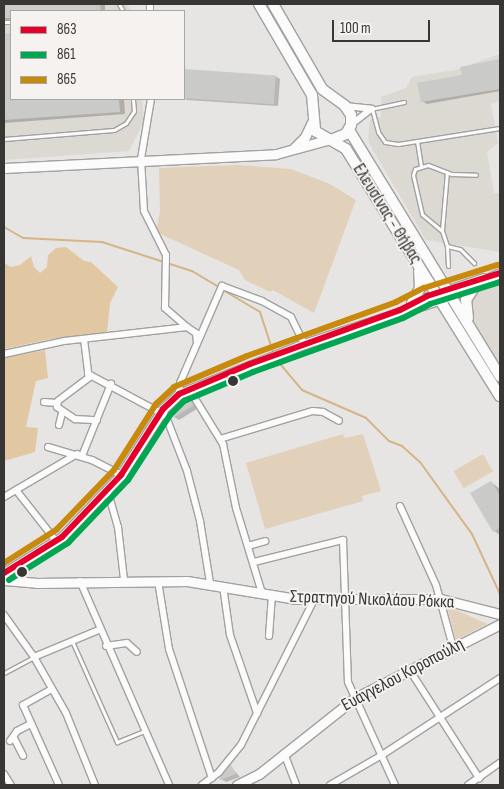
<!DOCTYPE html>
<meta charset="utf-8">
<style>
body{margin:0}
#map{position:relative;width:504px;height:789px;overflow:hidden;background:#e6e5e3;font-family:"Sofia Sans Condensed",sans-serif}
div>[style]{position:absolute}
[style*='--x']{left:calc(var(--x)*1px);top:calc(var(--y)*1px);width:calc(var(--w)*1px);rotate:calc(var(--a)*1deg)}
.built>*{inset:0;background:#dcd8d2}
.green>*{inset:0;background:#e1d1bb;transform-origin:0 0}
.forest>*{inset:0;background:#e2c7a3}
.shadow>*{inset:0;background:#0003}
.stream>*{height:2px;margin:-1px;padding:0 1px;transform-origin:1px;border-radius:1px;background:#d5b486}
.building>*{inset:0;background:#cacac8;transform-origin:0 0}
.roads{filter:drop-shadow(1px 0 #a2a1a0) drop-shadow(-1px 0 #a2a1a0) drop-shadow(0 1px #a2a1a0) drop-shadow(0 -1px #a2a1a0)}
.lane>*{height:3px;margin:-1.5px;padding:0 1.5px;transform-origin:1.5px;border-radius:1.5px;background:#fbfbfb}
.street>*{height:6px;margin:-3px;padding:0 3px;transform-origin:3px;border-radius:3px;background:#fbfbfb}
.secondary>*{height:9px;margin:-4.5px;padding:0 4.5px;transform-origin:4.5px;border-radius:4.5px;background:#fbfbfb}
.primary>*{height:10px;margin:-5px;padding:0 5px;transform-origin:5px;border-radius:5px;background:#fbfbfb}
.bus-1>*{height:6px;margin:-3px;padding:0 3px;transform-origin:3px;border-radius:3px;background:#e4002b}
.bus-2>*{height:6px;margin:-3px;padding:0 3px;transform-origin:3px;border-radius:3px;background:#00a651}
.bus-3>*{height:6px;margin:-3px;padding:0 3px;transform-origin:3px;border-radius:3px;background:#c78a0d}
.dots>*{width:14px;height:14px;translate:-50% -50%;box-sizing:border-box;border:2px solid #f5f2ef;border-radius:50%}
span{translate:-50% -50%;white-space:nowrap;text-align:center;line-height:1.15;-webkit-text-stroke:4px #f5f2ef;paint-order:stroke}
.street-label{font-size:18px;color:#373635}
.frame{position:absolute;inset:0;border:5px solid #373635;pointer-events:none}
.legend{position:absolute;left:10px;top:10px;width:175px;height:90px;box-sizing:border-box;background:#f5f2ef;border:1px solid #a9a7a5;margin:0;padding:6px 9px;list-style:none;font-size:15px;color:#373635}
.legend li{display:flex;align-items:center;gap:10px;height:25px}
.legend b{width:25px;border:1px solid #a9a7a5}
.scale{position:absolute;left:332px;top:20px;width:98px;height:22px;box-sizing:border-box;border:2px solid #373635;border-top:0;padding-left:6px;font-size:15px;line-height:18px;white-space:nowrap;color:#373635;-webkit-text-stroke:4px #f5f2ef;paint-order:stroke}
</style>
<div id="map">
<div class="built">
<i style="clip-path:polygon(4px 4px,127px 4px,131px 11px,11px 11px,11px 99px,142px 99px,144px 121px,129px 151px,4px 160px)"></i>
<i style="clip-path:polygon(500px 54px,500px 101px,491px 104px,498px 143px,487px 152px,494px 193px,500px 193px,500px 252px,426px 240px,370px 145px,368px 136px,370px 120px,381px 117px,381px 97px,406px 88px,412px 77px,455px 70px)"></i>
<i style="clip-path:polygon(500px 281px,500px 365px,457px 297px)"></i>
</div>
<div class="green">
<i style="clip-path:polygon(263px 4px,268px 4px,318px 89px,315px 91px)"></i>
<i style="clip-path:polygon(238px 165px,291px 169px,330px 184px,356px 200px,314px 313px,273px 290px,270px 292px,245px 280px,239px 270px,156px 232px,160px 211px,159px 168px)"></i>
<i style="clip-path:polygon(343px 434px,345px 438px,363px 434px,381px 491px,362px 496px,363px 501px,265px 529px,246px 463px)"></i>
<i style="left:483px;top:454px;width:20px;height:34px;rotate:60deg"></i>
<i style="clip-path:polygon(447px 606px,487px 624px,456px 640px)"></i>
</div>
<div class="forest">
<i style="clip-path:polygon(66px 247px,84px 261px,91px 262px,118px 287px,110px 303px,107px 333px,51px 339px,4px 349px,4px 263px,11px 267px,20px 265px,31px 256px,34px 267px,40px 273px,47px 267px,48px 255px,56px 248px)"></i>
<i style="clip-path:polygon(45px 350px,48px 378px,36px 381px,26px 427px,38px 428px,35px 452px,4px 461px,4px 358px)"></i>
</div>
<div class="shadow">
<i style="clip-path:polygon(105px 4px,105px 11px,11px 11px,11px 20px,4px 21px,4px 5px)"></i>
<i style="clip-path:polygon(4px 35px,11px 35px,11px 99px,124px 99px,125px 114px,4px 123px)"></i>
<i style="clip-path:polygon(500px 60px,500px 91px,427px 104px,422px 101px,463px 76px,462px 68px)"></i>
<i style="clip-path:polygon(184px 71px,275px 76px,280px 79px,278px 106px,187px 100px,184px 98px)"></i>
<i style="clip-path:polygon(195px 400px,200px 407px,179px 420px,174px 417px)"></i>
<i style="clip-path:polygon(491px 482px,500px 489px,500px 535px,494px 531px)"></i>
<i style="clip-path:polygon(231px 767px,240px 777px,226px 782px,221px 779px)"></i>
</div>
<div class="stream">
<i style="--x:4;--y:227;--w:22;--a:30"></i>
<i style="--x:23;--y:238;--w:79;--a:2.9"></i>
<i style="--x:102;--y:242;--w:95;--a:17.9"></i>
<i style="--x:192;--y:271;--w:31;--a:31"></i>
<i style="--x:223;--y:290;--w:43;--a:30.7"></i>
<i style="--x:260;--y:312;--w:40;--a:72"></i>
<i style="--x:276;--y:359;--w:40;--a:50"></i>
<i style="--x:302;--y:390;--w:70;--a:23.6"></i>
<i style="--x:366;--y:418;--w:33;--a:45"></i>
<i style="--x:389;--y:441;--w:14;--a:21"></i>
<i style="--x:402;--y:446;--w:24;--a:42"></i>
<i style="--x:420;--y:462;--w:89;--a:54.2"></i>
<i style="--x:472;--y:534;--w:66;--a:65"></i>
</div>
<div class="building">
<i style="clip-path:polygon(4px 4px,100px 4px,101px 11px,11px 11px,11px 18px,4px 18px)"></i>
<i style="clip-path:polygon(11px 33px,11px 99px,119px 99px,120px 112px,4px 120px,4px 34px)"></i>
<i style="clip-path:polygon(500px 59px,500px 89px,421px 102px,417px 83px,462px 75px,460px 67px)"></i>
<i style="left:184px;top:69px;width:92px;height:29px;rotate:4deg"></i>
<i style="clip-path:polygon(190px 396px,196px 404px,173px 418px,170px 407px)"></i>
<i style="clip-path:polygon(491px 481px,500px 496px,500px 528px,493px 532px,470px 493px)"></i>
<i style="clip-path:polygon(231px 765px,236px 774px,220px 780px,218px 774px)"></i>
</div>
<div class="roads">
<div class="lane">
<i style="--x:119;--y:4;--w:8;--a:60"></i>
<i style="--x:4;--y:22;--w:7;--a:0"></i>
<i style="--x:404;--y:102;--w:33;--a:168"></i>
<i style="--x:372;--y:109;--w:24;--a:75"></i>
<i style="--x:378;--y:132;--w:12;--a:55"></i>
<i style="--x:385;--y:142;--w:13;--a:9"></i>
<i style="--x:398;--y:144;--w:103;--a:-8.9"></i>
<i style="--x:4;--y:139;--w:110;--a:-4.7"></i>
<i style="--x:114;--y:130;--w:14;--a:-30"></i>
<i style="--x:126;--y:123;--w:14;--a:-56"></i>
<i style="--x:134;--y:111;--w:12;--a:-95"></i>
<i style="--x:417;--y:141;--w:25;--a:81"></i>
<i style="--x:442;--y:230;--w:58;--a:-85.1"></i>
<i style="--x:447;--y:246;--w:13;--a:13"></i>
<i style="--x:460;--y:249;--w:20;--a:45"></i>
<i style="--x:448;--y:266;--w:20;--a:-93"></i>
<i style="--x:447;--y:246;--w:16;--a:-108"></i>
<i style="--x:442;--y:231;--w:26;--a:-140"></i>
<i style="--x:422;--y:214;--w:40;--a:-103"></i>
<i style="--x:413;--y:175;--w:6;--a:-72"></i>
<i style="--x:415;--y:169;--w:14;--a:-17"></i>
<i style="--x:428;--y:165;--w:26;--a:21"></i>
<i style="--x:452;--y:174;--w:24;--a:2"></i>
<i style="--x:72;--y:641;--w:111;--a:66"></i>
<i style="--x:117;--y:742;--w:29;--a:-22"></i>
<i style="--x:4;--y:673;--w:34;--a:-28"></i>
</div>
<div class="street">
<i style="--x:150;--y:4;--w:7;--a:90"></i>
<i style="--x:151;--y:99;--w:61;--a:99.5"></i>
<i style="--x:141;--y:159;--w:52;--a:86.7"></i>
<i style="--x:144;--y:211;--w:49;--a:63.4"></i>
<i style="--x:166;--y:255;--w:53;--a:91.1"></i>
<i style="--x:165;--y:308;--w:29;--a:41"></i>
<i style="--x:345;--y:106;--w:27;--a:6"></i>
<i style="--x:352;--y:124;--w:24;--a:-38"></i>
<i style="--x:84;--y:339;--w:35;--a:83"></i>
<i style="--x:88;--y:374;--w:83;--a:28.1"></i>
<i style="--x:4;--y:354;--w:61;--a:-12.2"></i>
<i style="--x:64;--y:341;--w:124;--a:-6.5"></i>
<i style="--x:187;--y:327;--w:11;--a:34"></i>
<i style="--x:196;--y:333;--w:10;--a:84"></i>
<i style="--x:91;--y:376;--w:41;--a:142.9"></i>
<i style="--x:58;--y:401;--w:6;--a:99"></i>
<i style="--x:57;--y:407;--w:22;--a:34"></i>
<i style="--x:75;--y:419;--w:22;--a:3"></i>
<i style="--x:189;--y:389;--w:65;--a:58.3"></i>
<i style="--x:223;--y:444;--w:65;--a:78.5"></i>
<i style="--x:236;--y:508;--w:89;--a:73"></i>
<i style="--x:179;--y:394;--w:11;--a:-85"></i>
<i style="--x:180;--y:383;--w:106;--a:-66.6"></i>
<i style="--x:222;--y:286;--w:43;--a:20.6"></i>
<i style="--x:262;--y:301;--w:33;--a:29"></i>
<i style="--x:291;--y:317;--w:30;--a:64"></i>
<i style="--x:44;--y:402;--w:13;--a:4"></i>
<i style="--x:163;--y:409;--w:66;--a:68.8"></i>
<i style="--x:187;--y:471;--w:52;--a:75.4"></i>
<i style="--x:200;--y:521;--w:63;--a:80.8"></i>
<i style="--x:59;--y:425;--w:12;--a:-76"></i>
<i style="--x:220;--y:439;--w:97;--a:-16.8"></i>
<i style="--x:313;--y:411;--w:10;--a:6"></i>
<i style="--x:323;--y:412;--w:18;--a:29"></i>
<i style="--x:48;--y:447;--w:46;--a:16.5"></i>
<i style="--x:92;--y:460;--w:33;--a:27"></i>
<i style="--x:82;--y:456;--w:78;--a:-68.1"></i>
<i style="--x:107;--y:489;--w:40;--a:74"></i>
<i style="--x:118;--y:527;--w:53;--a:83.5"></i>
<i style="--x:16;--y:490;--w:65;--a:51.9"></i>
<i style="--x:4;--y:497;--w:85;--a:-30.5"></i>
<i style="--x:400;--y:506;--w:87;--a:65.5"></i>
<i style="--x:436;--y:585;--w:64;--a:74.7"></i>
<i style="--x:248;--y:546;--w:18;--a:-16"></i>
<i style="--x:254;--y:562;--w:92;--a:-13.9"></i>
<i style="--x:343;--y:540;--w:142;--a:88"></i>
<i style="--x:348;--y:682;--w:113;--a:65.5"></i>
<i style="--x:80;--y:581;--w:223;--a:66.4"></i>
<i style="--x:158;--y:581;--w:69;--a:80.8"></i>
<i style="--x:169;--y:649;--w:136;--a:71.6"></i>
<i style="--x:223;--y:586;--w:49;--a:81.9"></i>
<i style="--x:230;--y:635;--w:83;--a:70.9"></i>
<i style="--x:4;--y:615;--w:52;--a:54.5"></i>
<i style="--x:34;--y:657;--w:64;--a:60.3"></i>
<i style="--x:66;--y:713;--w:78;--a:68.1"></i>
<i style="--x:269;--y:636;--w:41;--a:-85.8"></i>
<i style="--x:106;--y:646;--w:21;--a:-8"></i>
<i style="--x:127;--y:643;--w:13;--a:42"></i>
<i style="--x:34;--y:657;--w:70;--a:-22.6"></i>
<i style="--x:409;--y:669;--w:130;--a:57.3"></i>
<i style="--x:50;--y:690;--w:31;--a:151"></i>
<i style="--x:23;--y:705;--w:88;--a:65.8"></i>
<i style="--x:14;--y:738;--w:20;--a:63"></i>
<i style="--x:10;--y:741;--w:12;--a:-55"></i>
<i style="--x:17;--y:731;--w:16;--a:-27"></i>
<i style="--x:284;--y:753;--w:34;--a:69"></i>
<i style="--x:4;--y:774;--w:13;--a:58"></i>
<i style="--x:202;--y:785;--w:21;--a:-37"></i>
<i style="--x:219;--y:772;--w:35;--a:-51"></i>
<i style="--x:241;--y:745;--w:162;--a:-63.3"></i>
<i style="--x:330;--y:785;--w:60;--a:-30"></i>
<i style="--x:382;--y:755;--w:141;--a:-33.1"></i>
<i style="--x:468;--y:785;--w:39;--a:-35"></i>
</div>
<div class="secondary">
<i style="--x:294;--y:148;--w:16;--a:-45"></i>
<i style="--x:305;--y:137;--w:17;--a:-65"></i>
<i style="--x:4;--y:168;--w:272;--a:-2.9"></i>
<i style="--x:276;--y:154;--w:53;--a:-15.4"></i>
<i style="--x:411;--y:303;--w:76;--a:-19.1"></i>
<i style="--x:4;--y:573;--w:68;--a:-31.8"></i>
<i style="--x:62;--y:537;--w:86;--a:-46.4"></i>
<i style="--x:121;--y:475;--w:78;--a:-57.5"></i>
<i style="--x:163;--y:409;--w:22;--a:-43"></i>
<i style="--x:179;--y:394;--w:135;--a:-21.8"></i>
<i style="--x:304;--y:344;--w:154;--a:-18.2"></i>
<i style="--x:450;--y:296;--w:55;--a:-24.7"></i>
<i style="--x:4;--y:580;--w:33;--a:5"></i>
<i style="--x:37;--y:583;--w:150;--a:-0.8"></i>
<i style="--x:187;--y:581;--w:111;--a:9.3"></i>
<i style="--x:297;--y:599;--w:144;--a:0"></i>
<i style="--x:441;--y:599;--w:61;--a:14.3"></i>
<i style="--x:237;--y:785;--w:25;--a:-27"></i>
<i style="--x:259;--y:774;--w:122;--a:-38.4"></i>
<i style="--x:355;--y:698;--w:163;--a:-27"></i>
</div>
<div class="primary">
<i style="--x:259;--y:4;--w:105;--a:59.8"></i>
<i style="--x:312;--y:95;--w:36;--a:85"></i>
<i style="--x:315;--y:131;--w:36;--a:30"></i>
<i style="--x:346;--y:149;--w:291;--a:58.1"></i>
<i style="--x:273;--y:4;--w:98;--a:60"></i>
<i style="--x:322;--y:89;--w:29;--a:36"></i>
<i style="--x:345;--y:106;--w:11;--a:56"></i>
<i style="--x:351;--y:115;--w:10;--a:90"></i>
<i style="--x:351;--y:125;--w:10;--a:119"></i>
<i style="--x:346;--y:134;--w:16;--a:158"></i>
<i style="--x:349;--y:130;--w:289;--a:58.5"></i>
<i style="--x:412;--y:303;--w:17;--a:-62"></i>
<i style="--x:420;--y:288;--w:17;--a:-93"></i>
<i style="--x:468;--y:318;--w:18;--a:-96"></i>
<i style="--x:466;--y:300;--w:17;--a:-57"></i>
</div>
</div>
<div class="bus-1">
<i style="--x:4;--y:573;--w:68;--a:-31.8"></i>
<i style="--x:62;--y:537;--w:86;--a:-46.4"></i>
<i style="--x:121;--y:475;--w:78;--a:-57.5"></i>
<i style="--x:163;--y:409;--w:22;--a:-43"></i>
<i style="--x:179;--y:394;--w:77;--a:-22.9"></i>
<i style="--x:250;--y:364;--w:159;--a:-19.8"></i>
<i style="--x:400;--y:310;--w:30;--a:-27"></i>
<i style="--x:427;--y:296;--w:77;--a:-17.5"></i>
</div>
<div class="bus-2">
<i style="--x:9;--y:580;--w:70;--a:-32.1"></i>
<i style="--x:68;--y:543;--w:87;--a:-46.4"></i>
<i style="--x:128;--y:480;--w:77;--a:-57.1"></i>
<i style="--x:170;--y:415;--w:20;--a:-45"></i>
<i style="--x:184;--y:401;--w:75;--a:-22.8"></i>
<i style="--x:253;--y:372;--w:159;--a:-19.8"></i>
<i style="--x:403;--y:318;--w:30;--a:-27"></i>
<i style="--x:430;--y:304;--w:73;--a:-17.4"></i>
</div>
<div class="bus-3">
<i style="--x:4;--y:563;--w:62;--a:-32.4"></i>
<i style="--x:56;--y:530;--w:83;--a:-46"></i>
<i style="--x:114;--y:470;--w:78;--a:-57.5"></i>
<i style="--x:156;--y:404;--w:25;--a:-43"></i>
<i style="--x:174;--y:387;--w:79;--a:-23"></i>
<i style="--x:247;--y:356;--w:158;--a:-19.9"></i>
<i style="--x:396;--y:302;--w:31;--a:-27"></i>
<i style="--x:424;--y:288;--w:77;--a:-17.5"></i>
</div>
<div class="dots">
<i style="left:233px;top:381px;background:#373635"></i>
<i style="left:22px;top:572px;background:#373635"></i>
</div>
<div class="street-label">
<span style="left:387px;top:214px;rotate:58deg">Ελευσίνας - Θήβας</span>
<span style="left:372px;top:600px;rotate:2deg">Στρατηγού Νικολάου Ρόκκα</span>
<span style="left:403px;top:675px;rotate:-28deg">Ευάγγελου Κοροπούλη</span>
</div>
<div class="frame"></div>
<ul class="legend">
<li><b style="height:6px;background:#e4002b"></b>863</li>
<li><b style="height:6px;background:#00a651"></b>861</li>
<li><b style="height:6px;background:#c78a0d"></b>865</li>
</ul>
<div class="scale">100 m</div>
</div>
